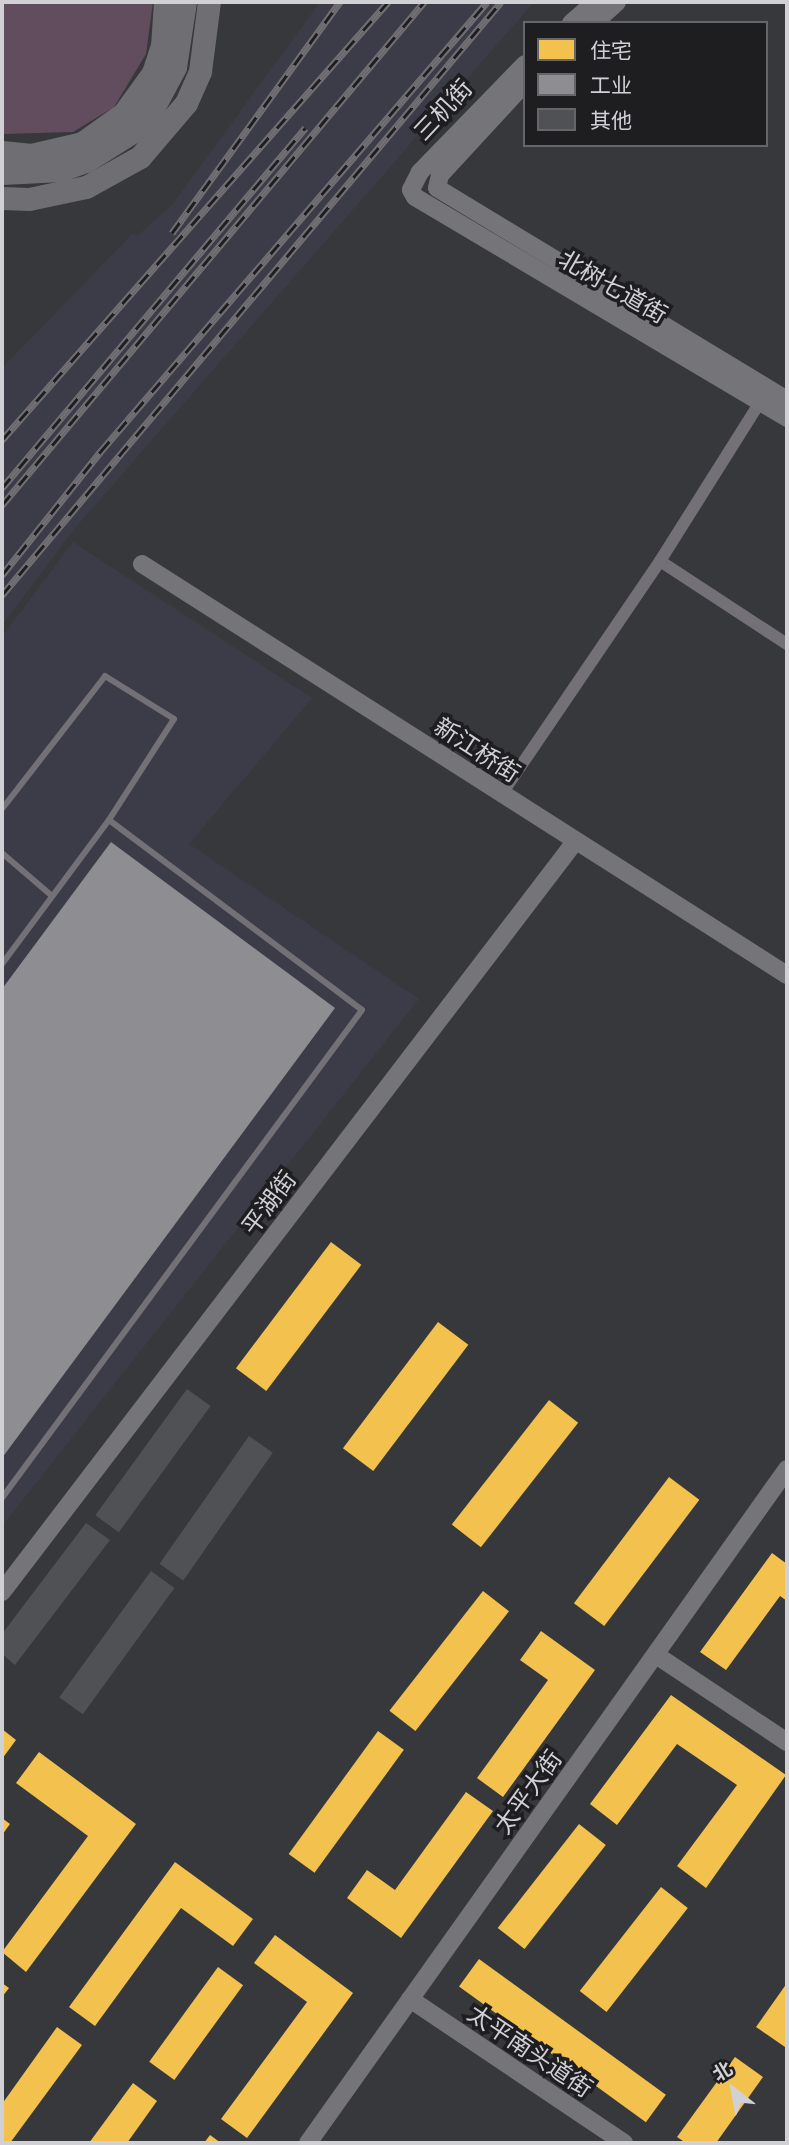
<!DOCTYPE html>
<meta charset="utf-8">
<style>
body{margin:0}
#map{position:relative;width:789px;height:2145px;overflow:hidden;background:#37383c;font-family:"Archivo Narrow","Noto Sans SC",sans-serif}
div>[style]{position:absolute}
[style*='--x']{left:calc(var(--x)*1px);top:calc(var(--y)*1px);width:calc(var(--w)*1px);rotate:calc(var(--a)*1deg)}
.built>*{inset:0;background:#3c3c48}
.green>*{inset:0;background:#614d5e}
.homes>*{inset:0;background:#f2c14e;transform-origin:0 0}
.industry>*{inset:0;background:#8d8d92}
.building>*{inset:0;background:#505154;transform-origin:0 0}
.lane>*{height:6px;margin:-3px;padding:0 3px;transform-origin:3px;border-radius:3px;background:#737077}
.street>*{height:12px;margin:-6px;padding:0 6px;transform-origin:6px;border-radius:6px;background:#737077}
.secondary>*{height:18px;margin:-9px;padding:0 9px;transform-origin:9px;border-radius:9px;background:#757479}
.highway>*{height:23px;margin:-11.5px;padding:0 11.5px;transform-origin:11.5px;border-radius:11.5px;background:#6e6e73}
.rail>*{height:7px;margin-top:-3.5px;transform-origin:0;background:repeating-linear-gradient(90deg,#1e1e21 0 13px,#716f73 0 26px);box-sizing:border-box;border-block:2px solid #716f73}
span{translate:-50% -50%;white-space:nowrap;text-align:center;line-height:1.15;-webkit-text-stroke:7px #1e1e21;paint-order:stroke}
.street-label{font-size:24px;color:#d1d1d5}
.frame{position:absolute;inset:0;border:4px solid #d1d1d5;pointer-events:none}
.legend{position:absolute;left:523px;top:21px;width:245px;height:126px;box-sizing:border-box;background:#1e1e21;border:2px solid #666669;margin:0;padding:9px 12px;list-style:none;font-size:21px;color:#d1d1d5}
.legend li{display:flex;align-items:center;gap:14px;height:35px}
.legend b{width:35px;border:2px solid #666669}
.north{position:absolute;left:698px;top:2054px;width:70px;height:70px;-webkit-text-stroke:5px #1e1e21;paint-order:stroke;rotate:329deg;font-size:19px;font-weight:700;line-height:28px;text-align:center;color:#d1d1d5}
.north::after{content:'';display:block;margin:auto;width:24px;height:32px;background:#d1d1d5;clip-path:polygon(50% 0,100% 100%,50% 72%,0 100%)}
</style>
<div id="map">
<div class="built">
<i style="clip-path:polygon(320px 2px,534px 2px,76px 527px,2px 625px,2px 368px,133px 233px,137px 236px,172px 205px)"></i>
<i style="clip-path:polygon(73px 542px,312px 698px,189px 844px,419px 999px,2px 1526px,2px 637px)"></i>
</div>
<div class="green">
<i style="clip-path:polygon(2px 2px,153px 2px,146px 54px,114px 107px,73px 132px,2px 134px)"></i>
</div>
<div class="homes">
<i style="left:331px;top:1242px;width:38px;height:158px;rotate:37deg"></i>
<i style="left:438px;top:1322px;width:38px;height:158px;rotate:37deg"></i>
<i style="left:549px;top:1400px;width:37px;height:158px;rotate:38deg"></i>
<i style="left:669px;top:1477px;width:38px;height:158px;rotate:37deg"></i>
<i style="clip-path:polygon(772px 1553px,787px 1564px,787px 1601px,780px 1596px,726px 1670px,700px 1652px)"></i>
<i style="left:483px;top:1591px;width:33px;height:152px;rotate:38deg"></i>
<i style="clip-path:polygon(541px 1631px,595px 1670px,503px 1797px,477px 1778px,548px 1680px,520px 1660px)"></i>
<i style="clip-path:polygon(671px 1695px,786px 1775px,706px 1888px,677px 1866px,737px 1785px,677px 1744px,617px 1825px,590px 1804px)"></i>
<i style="clip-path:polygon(2px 1729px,16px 1740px,2px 1759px)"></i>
<i style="left:378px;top:1731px;width:32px;height:152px;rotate:36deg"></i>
<i style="clip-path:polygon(39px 1752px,136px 1824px,26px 1972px,2px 1952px,88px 1836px,16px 1783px)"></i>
<i style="clip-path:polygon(466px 1792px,493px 1811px,401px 1938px,347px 1898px,367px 1870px,395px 1890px)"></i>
<i style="clip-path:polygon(2px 1818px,10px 1824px,2px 1835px)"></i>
<i style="left:579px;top:1824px;width:34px;height:132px;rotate:38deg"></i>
<i style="clip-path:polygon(175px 1862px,253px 1919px,233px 1946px,181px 1908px,95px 2026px,69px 2007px)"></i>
<i style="left:661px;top:1887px;width:34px;height:132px;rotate:38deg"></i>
<i style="clip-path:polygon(275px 1935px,353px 1993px,247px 2138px,221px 2119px,307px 2002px,254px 1963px)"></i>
<i style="left:479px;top:1959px;width:231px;height:34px;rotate:36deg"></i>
<i style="left:218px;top:1967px;width:31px;height:117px;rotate:36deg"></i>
<i style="clip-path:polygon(2px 1983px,9px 1988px,2px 1997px)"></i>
<i style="clip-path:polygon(787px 1983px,787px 2044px,785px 2047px,756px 2027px)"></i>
<i style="clip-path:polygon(57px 2027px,82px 2045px,10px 2143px,2px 2143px,2px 2104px)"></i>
<i style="clip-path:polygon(735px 2057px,763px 2077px,716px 2143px,686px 2143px,677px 2137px)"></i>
<i style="clip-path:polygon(133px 2083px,157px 2101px,127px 2143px,89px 2143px)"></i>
<i style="clip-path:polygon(210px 2135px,221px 2143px,204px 2143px)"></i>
</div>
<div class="industry">
<i style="clip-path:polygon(111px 842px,335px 1008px,2px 1458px,2px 989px)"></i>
</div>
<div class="building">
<i style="left:187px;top:1389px;width:29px;height:156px;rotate:36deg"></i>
<i style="left:249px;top:1436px;width:29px;height:156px;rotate:35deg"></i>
<i style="clip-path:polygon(86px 1523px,110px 1540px,15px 1665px,2px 1654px,2px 1634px)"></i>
<i style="left:151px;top:1571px;width:29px;height:156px;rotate:36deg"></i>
</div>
<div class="lane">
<i style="--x:2;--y:809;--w:168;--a:-52.2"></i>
<i style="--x:105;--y:676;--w:81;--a:31.9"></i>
<i style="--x:174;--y:719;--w:120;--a:122.8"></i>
<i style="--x:2;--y:853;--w:66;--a:40.7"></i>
<i style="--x:2;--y:964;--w:179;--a:-53.4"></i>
<i style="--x:109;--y:820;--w:316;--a:36.9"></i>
<i style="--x:362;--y:1010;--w:606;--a:126.42"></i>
</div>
<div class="street">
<i style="--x:660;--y:561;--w:152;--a:33.2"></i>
<i style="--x:501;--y:795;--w:283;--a:-55.8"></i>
<i style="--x:660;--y:561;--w:188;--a:-57.8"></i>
</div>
<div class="secondary">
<i style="--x:571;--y:23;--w:32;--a:-41"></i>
<i style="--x:594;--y:23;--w:31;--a:-42"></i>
<i style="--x:525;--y:64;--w:151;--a:134.2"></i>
<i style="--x:420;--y:172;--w:20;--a:117"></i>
<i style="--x:411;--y:190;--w:8;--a:60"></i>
<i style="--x:415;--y:197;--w:433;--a:30.7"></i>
<i style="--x:525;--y:83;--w:125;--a:132.7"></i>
<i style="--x:440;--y:175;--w:13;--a:103"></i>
<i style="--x:437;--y:188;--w:409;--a:31.2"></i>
<i style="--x:142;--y:564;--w:765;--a:32.51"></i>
<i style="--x:2;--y:1592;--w:942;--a:-52.63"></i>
<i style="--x:656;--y:1655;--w:157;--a:33.6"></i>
<i style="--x:410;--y:1999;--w:258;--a:33.9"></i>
<i style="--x:308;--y:2143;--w:827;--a:-54.6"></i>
</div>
<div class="highway">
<i style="--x:2;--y:152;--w:29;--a:6"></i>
<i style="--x:31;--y:155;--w:52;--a:-13.2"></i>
<i style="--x:82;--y:143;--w:52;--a:-35.5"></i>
<i style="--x:124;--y:113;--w:49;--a:-54.1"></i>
<i style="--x:153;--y:73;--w:28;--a:-72"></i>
<i style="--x:162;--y:46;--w:44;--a:-86.1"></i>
<i style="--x:2;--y:173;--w:59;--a:-2.9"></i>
<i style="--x:61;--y:170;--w:27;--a:-20"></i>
<i style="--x:86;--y:161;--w:54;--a:-32.2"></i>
<i style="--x:132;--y:132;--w:28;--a:-46"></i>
<i style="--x:151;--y:112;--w:51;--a:-61.9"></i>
<i style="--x:175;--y:67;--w:66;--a:-81.3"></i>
<i style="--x:2;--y:198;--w:27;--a:2"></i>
<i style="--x:29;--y:199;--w:58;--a:-11.9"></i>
<i style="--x:86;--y:187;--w:62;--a:-29.1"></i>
<i style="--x:140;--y:157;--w:71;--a:-49.6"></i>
<i style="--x:186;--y:103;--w:35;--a:-66"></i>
<i style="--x:200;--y:71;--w:70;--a:-82.6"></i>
</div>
<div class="rail">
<i style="--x:172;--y:233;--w:286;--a:-54"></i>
<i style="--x:2;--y:440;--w:584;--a:-48.61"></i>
<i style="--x:2;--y:488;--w:471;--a:-49.9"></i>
<i style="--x:2;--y:505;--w:657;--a:-50"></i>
<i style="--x:2;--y:575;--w:159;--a:-51.4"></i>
<i style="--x:101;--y:451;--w:592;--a:-49.31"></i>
<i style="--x:2;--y:595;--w:775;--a:-49.92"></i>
</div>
<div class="street-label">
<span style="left:443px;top:110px;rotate:-47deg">三机街</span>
<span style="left:613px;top:287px;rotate:30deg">北树七道街</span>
<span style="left:477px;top:750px;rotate:33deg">新江桥街</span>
<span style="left:269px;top:1203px;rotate:-53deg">平湖街</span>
<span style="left:528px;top:1792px;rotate:-54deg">太平大街</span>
<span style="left:530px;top:2051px;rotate:34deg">太平南头道街</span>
</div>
<div class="frame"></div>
<ul class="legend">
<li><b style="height:19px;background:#f2c14e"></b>住宅</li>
<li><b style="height:19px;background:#8d8d92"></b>工业</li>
<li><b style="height:19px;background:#505154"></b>其他</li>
</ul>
<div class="north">北</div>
</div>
